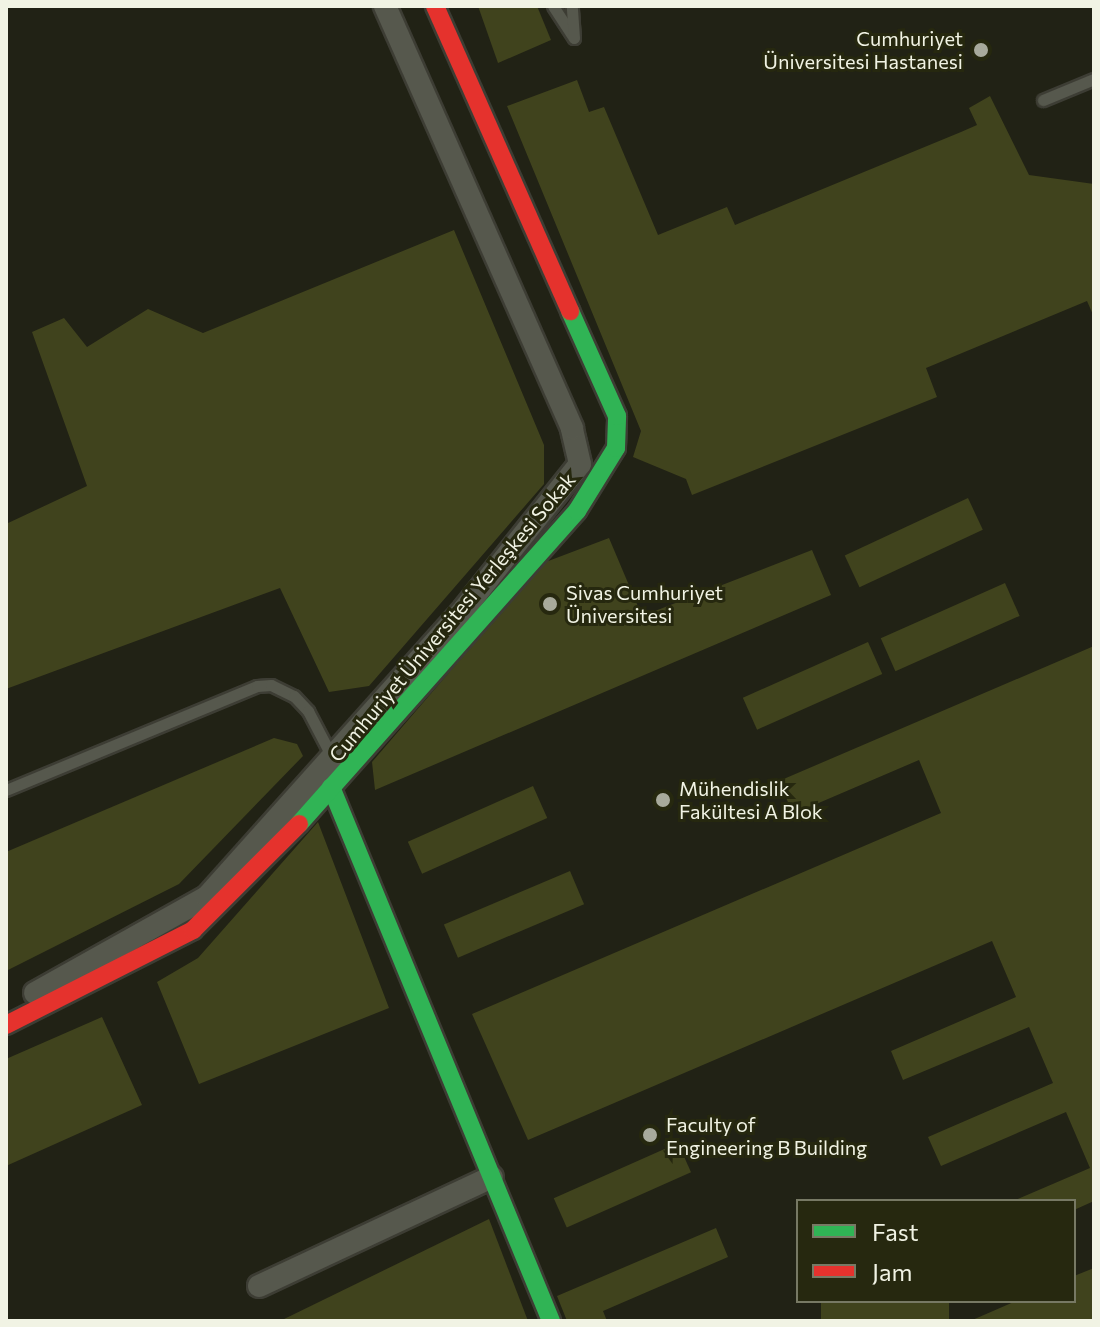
<!DOCTYPE html>
<meta charset="utf-8">
<style>
body{margin:0}
#map{position:relative;width:1100px;height:1327px;overflow:hidden;background:#212215;font-family:Commissioner,sans-serif}
div>[style]{position:absolute}
[style*='--x']{left:calc(var(--x)*1px);top:calc(var(--y)*1px);width:calc(var(--w)*1px);rotate:calc(var(--a)*1deg)}
.green>*{inset:0;background:#40431d;transform-origin:0 0}
.roads{filter:drop-shadow(2px 0 #3d3d34) drop-shadow(-2px 0 #3d3d34) drop-shadow(0 2px #3d3d34) drop-shadow(0 -2px #3d3d34)}
.lane>*{height:11px;margin:-5.5px;padding:0 5.5px;transform-origin:5.5px;border-radius:5.5px;background:#56584d}
.street>*{height:22px;margin:-11px;padding:0 11px;transform-origin:11px;border-radius:11px;background:#56584d}
.fast>*{height:18px;margin:-9px;padding:0 9px;transform-origin:9px;border-radius:9px;background:#30b455}
.jam>*{height:18px;margin:-9px;padding:0 9px;transform-origin:9px;border-radius:9px;background:#e5322d}
.dots>*{width:22px;height:22px;translate:-50% -50%;box-sizing:border-box;border:4px solid #26280f;border-radius:50%}
span{translate:-50% -50%;white-space:nowrap;text-align:center;line-height:1.15;-webkit-text-stroke:6px #26280f;paint-order:stroke}
.poi-label{font-size:20px;color:#f1f3e4}
.right{translate:-100% -50%;text-align:right}
.left{translate:0 -50%;text-align:left}
.street-label{font-size:20px;color:#f1f3e4}
.frame{position:absolute;inset:0;border:8px solid #f1f3e4;pointer-events:none}
.legend{position:absolute;left:796px;top:1199px;width:280px;height:104px;box-sizing:border-box;background:#26280f;border:2px solid #777964;margin:0;padding:10px 14px;list-style:none;font-size:24px;color:#f1f3e4}
.legend li{display:flex;align-items:center;gap:16px;height:40px}
.legend b{width:40px;border:2px solid #777964}
</style>
<div id="map">
<div class="green">
<i style="clip-path:polygon(478px 6px,537px 6px,551px 40px,498px 63px)"></i>
<i style="clip-path:polygon(577px 80px,589px 112px,604px 107px,658px 235px,727px 207px,735px 225px,961px 132px,977px 125px,969px 108px,990px 96px,1029px 175px,1094px 184px,1094px 317px,1087px 301px,926px 368px,937px 397px,692px 495px,686px 479px,633px 457px,641px 431px,507px 106px)"></i>
<i style="clip-path:polygon(454px 230px,544px 445px,544px 484px,369px 686px,329px 692px,280px 588px,6px 689px,6px 524px,87px 486px,32px 332px,64px 318px,87px 347px,148px 309px,203px 333px)"></i>
<i style="left:968px;top:498px;width:35px;height:136px;rotate:65deg"></i>
<i style="clip-path:polygon(609px 538px,642px 616px,812px 550px,831px 595px,375px 790px,372px 762px,543px 563px)"></i>
<i style="left:1005px;top:583px;width:36px;height:136px;rotate:66deg"></i>
<i style="left:868px;top:642px;width:35px;height:137px;rotate:66deg"></i>
<i style="clip-path:polygon(1094px 646px,1094px 1201px,1074px 1210px,1074px 1201px,1013px 1201px,1090px 1168px,1066px 1112px,941px 1166px,928px 1137px,1053px 1083px,1029px 1027px,903px 1080px,891px 1051px,1016px 997px,992px 941px,528px 1140px,472px 1014px,941px 813px,919px 760px,793px 814px,779px 781px)"></i>
<i style="clip-path:polygon(274px 738px,297px 744px,303px 756px,179px 884px,6px 971px,6px 852px)"></i>
<i style="left:533px;top:786px;width:35px;height:137px;rotate:66deg"></i>
<i style="clip-path:polygon(318px 822px,389px 1008px,199px 1084px,157px 982px,198px 958px)"></i>
<i style="left:570px;top:871px;width:36px;height:137px;rotate:67deg"></i>
<i style="clip-path:polygon(102px 1017px,142px 1105px,6px 1166px,6px 1059px)"></i>
<i style="left:678px;top:1143px;width:32px;height:136px;rotate:66deg"></i>
<i style="clip-path:polygon(489px 1219px,528px 1321px,280px 1321px)"></i>
<i style="clip-path:polygon(716px 1228px,728px 1257px,603px 1311px,607px 1321px,567px 1321px,557px 1296px)"></i>
<i style="clip-path:polygon(1094px 1268px,1094px 1321px,970px 1321px,1016px 1301px,1074px 1301px,1074px 1276px)"></i>
<i style="left:821px;top:1301px;width:128px;height:22px"></i>
</div>
<div class="roads">
<div class="lane">
<i style="--x:553;--y:6;--w:38;--a:57"></i>
<i style="--x:574;--y:38;--w:32;--a:-94"></i>
<i style="--x:1043;--y:100;--w:55;--a:-22.4"></i>
<i style="--x:6;--y:790;--w:272;--a:-22.5"></i>
<i style="--x:257;--y:686;--w:14;--a:-4"></i>
<i style="--x:271;--y:685;--w:25;--a:26"></i>
<i style="--x:294;--y:696;--w:21;--a:47"></i>
<i style="--x:308;--y:711;--w:52;--a:62.4"></i>
</div>
<div class="street">
<i style="--x:35;--y:993;--w:197;--a:-29.2"></i>
<i style="--x:207;--y:897;--w:387;--a:-48.2"></i>
<i style="--x:465;--y:608;--w:184;--a:-51.4"></i>
<i style="--x:580;--y:464;--w:37;--a:-103"></i>
<i style="--x:572;--y:428;--w:462;--a:-113.9"></i>
<i style="--x:259;--y:1286;--w:257;--a:-25.1"></i>
</div>
<div class="fast">
<i style="--x:331;--y:787;--w:578;--a:67.61"></i>
<i style="--x:299;--y:824;--w:419;--a:-48.4"></i>
<i style="--x:577;--y:511;--w:74;--a:-58.2"></i>
<i style="--x:616;--y:448;--w:32;--a:-88"></i>
<i style="--x:617;--y:416;--w:115;--a:-114.1"></i>
</div>
<div class="jam">
<i style="--x:435;--y:6;--w:334;--a:66.1"></i>
<i style="--x:6;--y:1025;--w:210;--a:-26.9"></i>
<i style="--x:193;--y:930;--w:150;--a:-45"></i>
</div>
</div>
<div class="dots">
<i style="left:981px;top:50px;background:#a8aa9c"></i>
<i style="left:550px;top:604px;background:#a8aa9c"></i>
<i style="left:663px;top:800px;background:#a8aa9c"></i>
<i style="left:650px;top:1135px;background:#a8aa9c"></i>
</div>
<div class="poi-label">
<span class="right" style="left:963px;top:50px">Cumhuriyet<br>Üniversitesi Hastanesi</span>
<span class="left" style="left:566px;top:604px">Sivas Cumhuriyet<br>Üniversitesi</span>
<span class="left" style="left:679px;top:800px">Mühendislik<br>Fakültesi A Blok</span>
<span class="left" style="left:666px;top:1136px">Faculty of<br>Engineering B Building</span>
</div>
<div class="street-label">
<span style="left:452px;top:617px;rotate:-50deg">Cumhuriyet Üniversitesi Yerleşkesi Sokak</span>
</div>
<div class="frame"></div>
<ul class="legend">
<li><b style="height:10px;background:#30b455"></b>Fast</li>
<li><b style="height:10px;background:#e5322d"></b>Jam</li>
</ul>
</div>
